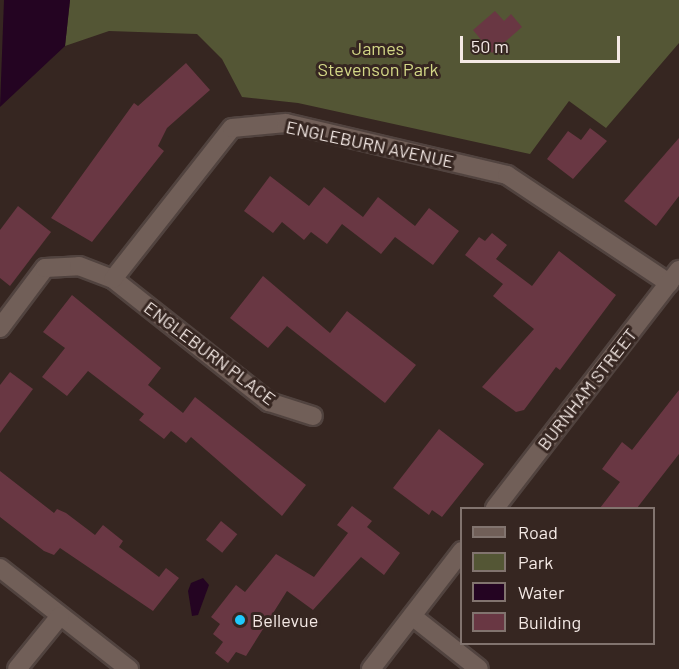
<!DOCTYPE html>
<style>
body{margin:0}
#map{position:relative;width:679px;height:669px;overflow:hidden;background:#362621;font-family:Barlow,sans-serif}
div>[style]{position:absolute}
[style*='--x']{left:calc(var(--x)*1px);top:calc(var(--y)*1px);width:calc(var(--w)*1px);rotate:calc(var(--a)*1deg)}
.green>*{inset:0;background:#545635}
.water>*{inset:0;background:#240422}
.building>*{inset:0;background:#693743;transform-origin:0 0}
.roads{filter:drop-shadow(2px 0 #51433f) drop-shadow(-2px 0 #51433f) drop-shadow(0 2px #51433f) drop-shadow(0 -2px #51433f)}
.minor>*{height:18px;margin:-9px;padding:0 9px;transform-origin:9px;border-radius:9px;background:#715f58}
.dots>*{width:16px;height:16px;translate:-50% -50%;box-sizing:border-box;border:3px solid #362621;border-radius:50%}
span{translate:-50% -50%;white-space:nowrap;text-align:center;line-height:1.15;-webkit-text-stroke:6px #362621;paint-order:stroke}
.park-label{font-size:18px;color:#d4d887}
.street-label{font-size:18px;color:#f4e9e5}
.poi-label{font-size:18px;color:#f4e9e5}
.left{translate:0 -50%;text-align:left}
.legend{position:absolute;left:460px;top:507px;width:195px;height:138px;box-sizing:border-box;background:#362621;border:2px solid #82746f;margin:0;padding:8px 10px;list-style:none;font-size:18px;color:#f4e9e5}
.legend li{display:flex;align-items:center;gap:12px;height:30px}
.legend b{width:30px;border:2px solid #82746f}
.scale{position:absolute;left:460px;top:36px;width:160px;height:27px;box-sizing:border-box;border:3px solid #f4e9e5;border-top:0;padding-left:8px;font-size:18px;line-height:21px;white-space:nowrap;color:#f4e9e5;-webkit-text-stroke:4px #362621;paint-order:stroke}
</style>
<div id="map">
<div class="green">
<i style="clip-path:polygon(70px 0,679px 0,679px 43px,606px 128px,569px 101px,530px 154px,298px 103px,242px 97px,222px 59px,197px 34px,109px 31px,65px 46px)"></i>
</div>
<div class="water">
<i style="clip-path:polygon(4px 0,70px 0,65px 46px,0 107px)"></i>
<i style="clip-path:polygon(203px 578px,209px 585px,198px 615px,192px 616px,188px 591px,191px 583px)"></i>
</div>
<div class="building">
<i style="clip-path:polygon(495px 11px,504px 21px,511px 14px,522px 27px,492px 53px,473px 30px)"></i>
<i style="clip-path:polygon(186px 63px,210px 90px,167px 128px,158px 146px,164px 151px,92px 242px,51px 218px,134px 103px,138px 106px)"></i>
<i style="clip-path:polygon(590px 128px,607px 141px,573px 179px,547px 159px,568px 131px,581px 140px)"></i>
<i style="clip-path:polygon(679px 138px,679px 196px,656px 226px,624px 201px)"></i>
<i style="clip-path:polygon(270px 176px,309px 206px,324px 187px,363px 217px,378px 197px,415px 226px,429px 208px,459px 231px,433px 265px,395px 237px,381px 254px,342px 224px,327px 244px,311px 232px,304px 240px,282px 222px,273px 233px,244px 211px)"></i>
<i style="clip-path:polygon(18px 206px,51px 232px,10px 286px,0 278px,0 230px)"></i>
<i style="clip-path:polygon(492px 233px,507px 245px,496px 259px,532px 286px,559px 251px,616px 295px,560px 370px,556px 367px,524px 410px,516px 412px,482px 387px,534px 329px,493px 296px,503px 284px,465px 255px,479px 237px,485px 241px)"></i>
<i style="clip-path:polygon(263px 276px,330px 333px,347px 311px,416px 365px,385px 403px,287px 326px,268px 348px,230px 318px)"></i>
<i style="clip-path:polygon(72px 295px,161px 368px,148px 385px,183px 413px,195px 397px,306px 485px,282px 516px,191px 437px,186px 443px,171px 431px,164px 439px,139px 420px,144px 414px,88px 371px,67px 396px,42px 377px,65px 348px,43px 332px)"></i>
<i style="clip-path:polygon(10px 372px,33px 389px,0 433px,0 385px)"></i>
<i style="clip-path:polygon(679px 390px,679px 454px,637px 508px,600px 508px,620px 482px,602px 469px,622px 442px,632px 450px)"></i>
<i style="clip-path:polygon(439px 429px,484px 464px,442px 517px,432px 510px,429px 515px,393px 488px)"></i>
<i style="clip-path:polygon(0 471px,54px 513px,57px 509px,66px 513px,95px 535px,103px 525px,123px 541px,119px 547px,159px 577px,166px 568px,179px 578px,153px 611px,60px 548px,54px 555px,44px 551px,0 517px)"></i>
<i style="clip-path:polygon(352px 506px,372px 521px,367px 527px,400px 553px,384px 575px,361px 557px,313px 610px,287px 591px,246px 656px,236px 652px,228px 663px,215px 653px,223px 642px,213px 634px,220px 624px,211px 617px,236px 585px,245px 592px,276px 554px,314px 577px,348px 533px,337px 525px)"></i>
<i style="left:221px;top:521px;width:21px;height:24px;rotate:39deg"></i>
</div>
<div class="roads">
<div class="minor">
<i style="--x:113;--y:279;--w:199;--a:38.3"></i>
<i style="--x:269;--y:402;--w:46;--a:17.7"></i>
<i style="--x:0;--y:328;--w:75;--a:-53.1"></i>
<i style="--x:45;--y:268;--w:34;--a:-3"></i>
<i style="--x:79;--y:266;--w:36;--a:21"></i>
<i style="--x:113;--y:279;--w:192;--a:-51.8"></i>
<i style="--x:232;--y:128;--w:54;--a:-5.3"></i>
<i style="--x:286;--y:123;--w:227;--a:13.2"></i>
<i style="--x:507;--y:175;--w:195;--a:33.7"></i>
<i style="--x:495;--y:508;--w:301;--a:-52.3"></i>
<i style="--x:0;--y:568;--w:164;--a:38.1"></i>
<i style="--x:412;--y:616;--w:85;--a:38.3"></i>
<i style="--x:17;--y:669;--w:68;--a:-50.9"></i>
<i style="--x:371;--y:669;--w:149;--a:-52.4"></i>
</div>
</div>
<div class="dots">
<i style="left:240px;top:620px;background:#1fc9fd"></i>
</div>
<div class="park-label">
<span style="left:378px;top:59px">James<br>Stevenson Park</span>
</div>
<div class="street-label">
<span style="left:370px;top:144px;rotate:12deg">ENGLEBURN AVENUE</span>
<span style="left:210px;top:353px;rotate:37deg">ENGLEBURN PLACE</span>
<span style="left:587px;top:389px;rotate:-52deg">BURNHAM STREET</span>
</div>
<div class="poi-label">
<span class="left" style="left:252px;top:620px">Bellevue</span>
</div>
<ul class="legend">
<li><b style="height:8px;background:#715f58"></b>Road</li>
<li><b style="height:16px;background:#545635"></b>Park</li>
<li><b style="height:16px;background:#240422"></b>Water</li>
<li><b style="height:16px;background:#693743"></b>Building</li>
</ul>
<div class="scale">50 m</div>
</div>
